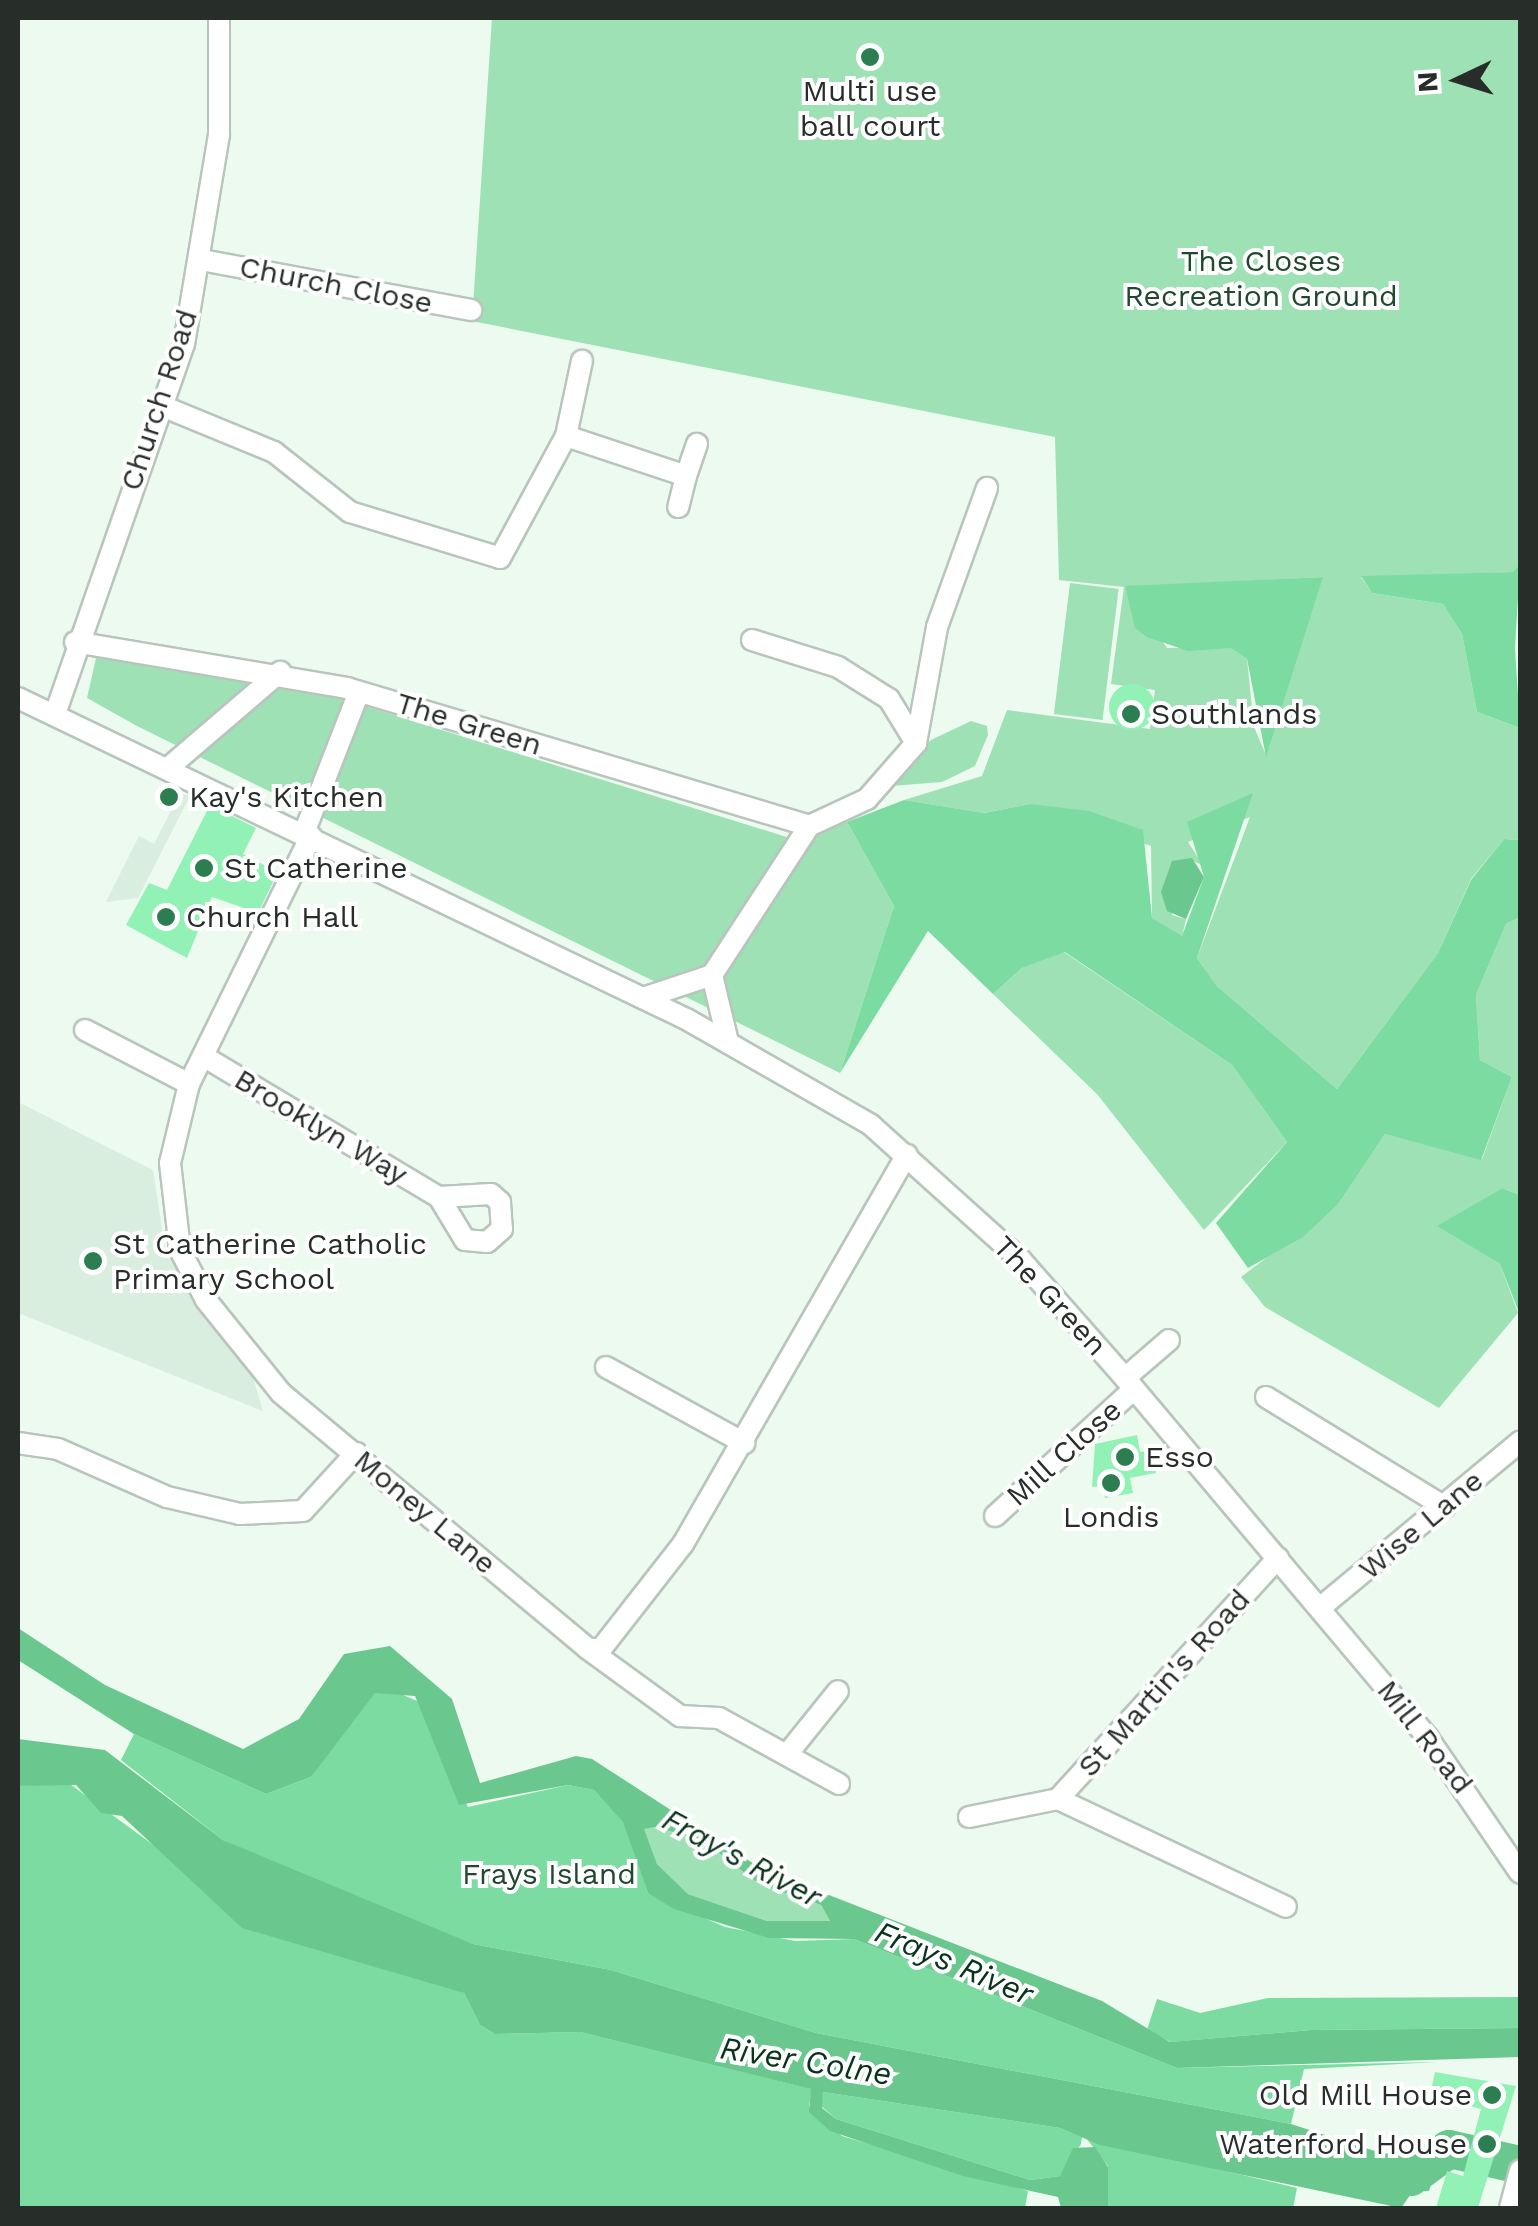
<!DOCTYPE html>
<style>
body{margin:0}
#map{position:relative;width:1538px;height:2226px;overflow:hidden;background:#ecfaf0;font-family:"Work Sans",sans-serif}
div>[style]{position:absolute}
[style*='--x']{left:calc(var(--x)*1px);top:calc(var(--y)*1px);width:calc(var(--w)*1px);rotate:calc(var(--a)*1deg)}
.built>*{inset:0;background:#d9eedf}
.green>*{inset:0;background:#9ee1b4;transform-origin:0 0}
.forest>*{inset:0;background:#7cdba0}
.water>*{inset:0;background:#6ac88e}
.river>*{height:38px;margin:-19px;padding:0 19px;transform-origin:19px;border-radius:19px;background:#6ac88e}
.building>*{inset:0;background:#92f1b5}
.round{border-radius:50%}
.roads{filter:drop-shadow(2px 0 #b8c5bc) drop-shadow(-2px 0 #b8c5bc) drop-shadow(0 2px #b8c5bc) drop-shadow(0 -2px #b8c5bc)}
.minor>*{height:20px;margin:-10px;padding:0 10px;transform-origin:10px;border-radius:10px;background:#fff}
.dots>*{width:28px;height:28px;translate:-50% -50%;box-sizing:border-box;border:5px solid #fff;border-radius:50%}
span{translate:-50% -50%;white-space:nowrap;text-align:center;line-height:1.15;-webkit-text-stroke:8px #fff;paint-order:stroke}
.poi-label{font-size:30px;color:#272d29}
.left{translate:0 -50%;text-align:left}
.right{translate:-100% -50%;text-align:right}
.park-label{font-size:30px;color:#20472f}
.street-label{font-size:30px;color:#272d29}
.water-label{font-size:32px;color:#09331c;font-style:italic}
.frame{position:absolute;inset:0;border:20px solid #272d29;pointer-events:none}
.north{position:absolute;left:1408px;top:30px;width:100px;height:100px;-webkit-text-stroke:8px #fff;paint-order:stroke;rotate:266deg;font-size:28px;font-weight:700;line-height:40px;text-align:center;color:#272d29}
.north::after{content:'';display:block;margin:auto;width:35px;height:45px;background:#272d29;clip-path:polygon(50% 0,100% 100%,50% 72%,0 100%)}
</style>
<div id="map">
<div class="built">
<i style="clip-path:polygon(180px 793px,190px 796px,138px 898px,106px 902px,139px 836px,154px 844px)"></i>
<i style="clip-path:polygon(18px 1102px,153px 1170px,166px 1254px,250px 1367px,263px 1411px,18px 1313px)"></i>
</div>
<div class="green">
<i style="clip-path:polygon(evenodd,492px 18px,1520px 18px,1520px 563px,1513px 572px,1361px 577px,1372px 593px,1443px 604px,1462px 634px,1477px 712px,1520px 728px,1520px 840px,1504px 839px,1471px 879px,1438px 953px,1337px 1089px,1217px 986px,1197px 958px,1250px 817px,1188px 842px,1203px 865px,1187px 859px,1172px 915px,1186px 919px,1182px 937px,1152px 918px,1151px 846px,1030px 804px,983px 813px,904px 800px,982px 776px,1007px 710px,1150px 729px,1155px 690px,1111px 684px,1124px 587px,1059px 580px,1055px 437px,472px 321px,492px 18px,1322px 577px,1266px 755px,1254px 727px,1247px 659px,1230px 648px,1167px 648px,1125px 587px,1322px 577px)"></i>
<i style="left:1070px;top:583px;width:49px;height:132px;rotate:7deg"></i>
<i style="clip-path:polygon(96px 658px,185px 665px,326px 694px,793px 839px,847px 822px,894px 906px,840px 1073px,137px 726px,87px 698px)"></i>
<i style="clip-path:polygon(971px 721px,987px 726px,988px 735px,975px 766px,942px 782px,891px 786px,931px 740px)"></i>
<i style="clip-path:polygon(1520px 917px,1520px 1195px,1502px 1188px,1438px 1226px,1500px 1264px,1518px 1313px,1439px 1408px,1265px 1307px,1241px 1277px,1339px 1203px,1385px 1134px,1482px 1159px,1512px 1077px,1480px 1060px,1476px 995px,1506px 924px)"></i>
<i style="clip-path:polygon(1064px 952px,1232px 1065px,1287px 1142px,1204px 1230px,1097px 1094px,993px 994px,1022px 968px)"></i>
<i style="clip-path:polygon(653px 1827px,702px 1840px,759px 1884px,821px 1905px,830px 1921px,767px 1921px,688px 1894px,657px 1864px,643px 1828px)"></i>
</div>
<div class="forest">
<i style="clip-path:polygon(1520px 563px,1515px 648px,1520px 728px,1477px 712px,1462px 634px,1443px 604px,1372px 593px,1361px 576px,1513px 572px)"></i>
<i style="clip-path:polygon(1323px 577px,1266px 757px,1247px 659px,1230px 648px,1188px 651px,1147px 637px,1135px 628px,1125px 586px)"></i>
<i style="clip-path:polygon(1253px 793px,1197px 958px,1217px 986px,1337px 1089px,1438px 953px,1471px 880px,1504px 839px,1520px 840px,1520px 917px,1506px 924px,1476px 995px,1480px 1060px,1512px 1077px,1481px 1160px,1385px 1134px,1339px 1203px,1303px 1237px,1248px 1268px,1216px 1223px,1287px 1142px,1232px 1065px,1065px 952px,1022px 968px,993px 994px,928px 931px,840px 1073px,894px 906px,847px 822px,904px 800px,984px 813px,1030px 804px,1089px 811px,1143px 830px,1152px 918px,1182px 936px,1204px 877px,1187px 822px)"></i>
<i style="clip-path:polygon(1502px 1188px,1520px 1195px,1520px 1315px,1500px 1264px,1437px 1226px)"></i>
<i style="clip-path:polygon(389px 1689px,422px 1703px,468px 1807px,568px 1785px,594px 1790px,624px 1822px,648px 1893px,725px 1927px,795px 1941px,854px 1939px,1177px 2068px,1438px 2062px,1304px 2069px,1291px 2124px,816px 2033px,611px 1970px,473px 1944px,349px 1899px,223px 1840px,121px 1760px,134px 1734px,266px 1794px,311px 1777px,339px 1732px,375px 1693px)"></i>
<i style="clip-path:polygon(67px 1782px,163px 1852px,464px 1993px,480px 2025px,495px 2034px,580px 2032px,812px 2089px,809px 2106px,842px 2136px,1028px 2191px,1025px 2208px,18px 2208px,18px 1786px)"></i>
<i style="clip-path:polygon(1520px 1997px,1520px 2028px,1311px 2030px,1171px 2042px,1147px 2030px,1157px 1999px,1200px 2013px,1268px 1998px)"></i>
<i style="clip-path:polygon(823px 2092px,1060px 2128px,1082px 2137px,1081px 2144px,1060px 2176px,1030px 2180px,836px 2119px,821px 2106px)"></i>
<i style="clip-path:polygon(1086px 2138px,1297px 2188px,1293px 2208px,1108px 2208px,1108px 2166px)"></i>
</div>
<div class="water">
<i style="clip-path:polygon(1192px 858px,1204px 877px,1186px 919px,1167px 911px,1161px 892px,1172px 861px)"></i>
<i style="clip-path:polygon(evenodd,18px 1628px,105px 1685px,243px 1749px,299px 1719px,344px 1654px,390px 1646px,452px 1699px,480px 1783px,576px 1756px,592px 1759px,762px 1869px,1102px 2001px,1170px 2042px,1311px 2030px,1520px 2028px,1520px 2057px,1177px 2068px,854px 1939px,769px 1938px,674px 1909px,648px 1893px,623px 1822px,594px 1790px,568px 1785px,459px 1805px,415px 1696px,375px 1693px,311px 1777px,266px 1794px,134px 1734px,18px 1660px,18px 1628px,654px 1827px,702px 1840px,759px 1884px,821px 1905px,830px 1921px,767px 1921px,688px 1894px,657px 1864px,644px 1829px,654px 1827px)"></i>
<i style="clip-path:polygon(18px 1739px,105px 1750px,223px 1840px,473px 1944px,611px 1970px,816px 2033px,1291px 2124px,1384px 2154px,1455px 2140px,1451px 2157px,1438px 2161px,1429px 2191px,1413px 2191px,1401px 2208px,1100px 2145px,1060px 2128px,823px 2092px,822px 2108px,836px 2119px,1030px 2180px,1060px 2176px,1073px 2148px,1095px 2147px,1108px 2167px,1108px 2208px,1061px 2208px,1058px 2197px,963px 2176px,830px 2131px,809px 2112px,811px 2089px,580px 2032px,495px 2034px,480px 2025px,464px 1993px,242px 1928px,122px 1816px,101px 1813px,76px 1785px,18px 1786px)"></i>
</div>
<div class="river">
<i style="--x:1411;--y:2177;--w:47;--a:-36.4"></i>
<i style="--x:1449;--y:2149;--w:73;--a:12.7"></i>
</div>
<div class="building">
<i class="round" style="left:1109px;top:684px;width:46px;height:46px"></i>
<i style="clip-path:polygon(210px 805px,256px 828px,243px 854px,278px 872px,258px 913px,212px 897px,187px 958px,126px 925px,149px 883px,167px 890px)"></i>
<i style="clip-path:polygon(1137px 1435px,1140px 1452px,1153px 1450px,1156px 1473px,1130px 1478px,1133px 1493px,1105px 1498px,1103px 1486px,1092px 1487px,1095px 1444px)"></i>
<i style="clip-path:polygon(1435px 2072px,1516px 2086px,1478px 2208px,1436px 2208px,1447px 2171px,1463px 2176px,1481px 2109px,1430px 2095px)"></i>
</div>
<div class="roads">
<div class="minor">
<i style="--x:201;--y:260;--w:275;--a:10.5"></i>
<i style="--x:162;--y:406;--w:121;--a:22.3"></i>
<i style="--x:274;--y:452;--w:97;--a:38.3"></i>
<i style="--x:350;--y:512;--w:157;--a:17"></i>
<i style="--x:500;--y:558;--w:139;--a:-61.6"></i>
<i style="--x:566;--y:436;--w:126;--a:18.4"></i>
<i style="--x:686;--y:476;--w:32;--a:104"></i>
<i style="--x:566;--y:436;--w:77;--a:-78"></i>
<i style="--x:686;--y:476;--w:34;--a:-71"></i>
<i style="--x:752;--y:640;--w:90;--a:17.4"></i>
<i style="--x:838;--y:667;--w:60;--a:32.1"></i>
<i style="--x:889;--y:699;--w:52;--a:58.5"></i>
<i style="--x:75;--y:642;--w:276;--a:9.6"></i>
<i style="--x:347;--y:688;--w:482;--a:16.6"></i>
<i style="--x:18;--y:698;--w:743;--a:25.67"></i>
<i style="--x:688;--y:1020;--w:211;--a:29.8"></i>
<i style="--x:871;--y:1125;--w:202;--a:42"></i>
<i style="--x:1021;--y:1260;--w:157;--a:48.6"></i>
<i style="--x:1125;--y:1378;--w:471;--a:49.9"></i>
<i style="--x:1428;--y:1738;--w:163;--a:55.7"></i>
<i style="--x:55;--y:714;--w:392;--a:-70.8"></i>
<i style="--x:184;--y:344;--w:213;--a:-80.5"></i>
<i style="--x:219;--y:134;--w:116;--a:-90"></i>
<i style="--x:168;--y:768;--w:148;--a:-40.6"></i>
<i style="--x:304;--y:833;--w:151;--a:-68.7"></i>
<i style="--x:311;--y:836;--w:276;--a:116.2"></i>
<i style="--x:189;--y:1084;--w:81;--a:103.5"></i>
<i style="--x:170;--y:1163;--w:88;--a:83.4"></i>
<i style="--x:180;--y:1250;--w:56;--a:62.5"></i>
<i style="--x:206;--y:1300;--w:119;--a:51.1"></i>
<i style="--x:281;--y:1393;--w:400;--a:39.8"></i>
<i style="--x:588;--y:1649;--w:13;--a:0"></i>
<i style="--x:601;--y:1649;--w:133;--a:-52"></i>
<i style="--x:683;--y:1544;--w:449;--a:-60.1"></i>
<i style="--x:712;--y:975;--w:69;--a:76.6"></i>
<i style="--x:643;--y:998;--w:73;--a:-18.4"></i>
<i style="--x:712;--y:975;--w:178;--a:-56.9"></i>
<i style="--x:809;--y:826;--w:64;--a:-25"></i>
<i style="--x:867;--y:799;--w:74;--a:-48.8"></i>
<i style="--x:916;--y:743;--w:118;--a:-79.7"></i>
<i style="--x:937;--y:627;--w:148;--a:-70.2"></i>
<i style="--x:85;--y:1030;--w:117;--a:27.4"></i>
<i style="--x:203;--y:1056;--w:275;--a:30.9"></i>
<i style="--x:439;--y:1197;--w:52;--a:-3.3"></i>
<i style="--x:491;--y:1194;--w:12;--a:42"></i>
<i style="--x:500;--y:1202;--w:27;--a:86"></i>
<i style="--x:502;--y:1229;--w:20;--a:139"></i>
<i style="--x:487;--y:1242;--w:22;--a:-175"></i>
<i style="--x:465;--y:1240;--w:50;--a:-121.2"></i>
<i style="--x:606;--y:1367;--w:158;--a:28.8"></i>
<i style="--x:1125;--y:1378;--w:58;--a:-40.8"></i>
<i style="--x:1266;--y:1397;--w:210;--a:31.6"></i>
<i style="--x:18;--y:1443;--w:40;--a:8.5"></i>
<i style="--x:58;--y:1449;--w:119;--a:23.8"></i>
<i style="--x:167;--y:1497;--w:75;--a:13.1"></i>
<i style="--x:240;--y:1514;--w:63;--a:-2.7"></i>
<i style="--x:303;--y:1511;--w:79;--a:-47.6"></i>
<i style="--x:995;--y:1516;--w:187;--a:-42.4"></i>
<i style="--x:1278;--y:1558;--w:326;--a:132.4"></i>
<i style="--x:1058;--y:1799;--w:252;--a:25.3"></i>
<i style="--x:1321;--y:1607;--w:259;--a:-39.7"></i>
<i style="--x:588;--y:1649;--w:114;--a:36.1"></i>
<i style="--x:680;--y:1716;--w:39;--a:3"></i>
<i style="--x:719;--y:1718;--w:137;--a:28.8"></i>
<i style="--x:789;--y:1752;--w:78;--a:-51.2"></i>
<i style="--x:969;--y:1817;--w:91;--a:-11.4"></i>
<i style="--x:1510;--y:2208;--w:39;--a:-75"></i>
</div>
</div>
<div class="dots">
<i style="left:870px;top:57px;background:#2c7e50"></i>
<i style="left:1131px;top:714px;background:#2c7e50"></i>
<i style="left:169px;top:797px;background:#2c7e50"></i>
<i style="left:204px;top:868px;background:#2c7e50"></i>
<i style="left:166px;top:917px;background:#2c7e50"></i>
<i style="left:93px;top:1261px;background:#2c7e50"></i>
<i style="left:1125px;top:1457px;background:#2c7e50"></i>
<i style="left:1111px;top:1483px;background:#2c7e50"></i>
<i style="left:1492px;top:2095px;background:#2c7e50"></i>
<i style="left:1487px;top:2144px;background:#2c7e50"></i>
</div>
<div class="poi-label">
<span style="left:870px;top:108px">Multi use<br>ball court</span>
<span class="left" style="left:1151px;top:714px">Southlands</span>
<span class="left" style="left:189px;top:797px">Kay's Kitchen</span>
<span class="left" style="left:224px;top:868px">St Catherine</span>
<span class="left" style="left:186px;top:917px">Church Hall</span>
<span class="left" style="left:113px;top:1261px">St Catherine Catholic<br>Primary School</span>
<span class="left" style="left:1145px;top:1457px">Esso</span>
<span style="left:1111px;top:1517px">Londis</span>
<span class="right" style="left:1472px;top:2095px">Old Mill House</span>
<span class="right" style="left:1467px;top:2144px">Waterford House</span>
</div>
<div class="park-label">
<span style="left:1261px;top:278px">The Closes<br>Recreation Ground</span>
<span style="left:549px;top:1874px">Frays Island</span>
</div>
<div class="street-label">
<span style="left:336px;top:285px;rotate:11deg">Church Close</span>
<span style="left:159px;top:400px;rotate:-72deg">Church Road</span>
<span style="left:469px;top:724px;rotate:17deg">The Green</span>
<span style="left:321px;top:1127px;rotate:31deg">Brooklyn Way</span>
<span style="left:1050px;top:1296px;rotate:47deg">The Green</span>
<span style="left:1064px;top:1453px;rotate:-42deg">Mill Close</span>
<span style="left:425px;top:1512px;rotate:40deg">Money Lane</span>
<span style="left:1421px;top:1525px;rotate:-40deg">Wise Lane</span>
<span style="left:1164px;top:1683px;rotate:-48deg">St Martin's Road</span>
<span style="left:1425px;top:1737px;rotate:52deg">Mill Road</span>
</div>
<div class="water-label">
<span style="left:742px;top:1858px;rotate:28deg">Fray's River</span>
<span style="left:954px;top:1963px;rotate:23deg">Frays River</span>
<span style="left:806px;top:2061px;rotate:9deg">River Colne</span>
</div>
<div class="frame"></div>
<div class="north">N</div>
</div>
